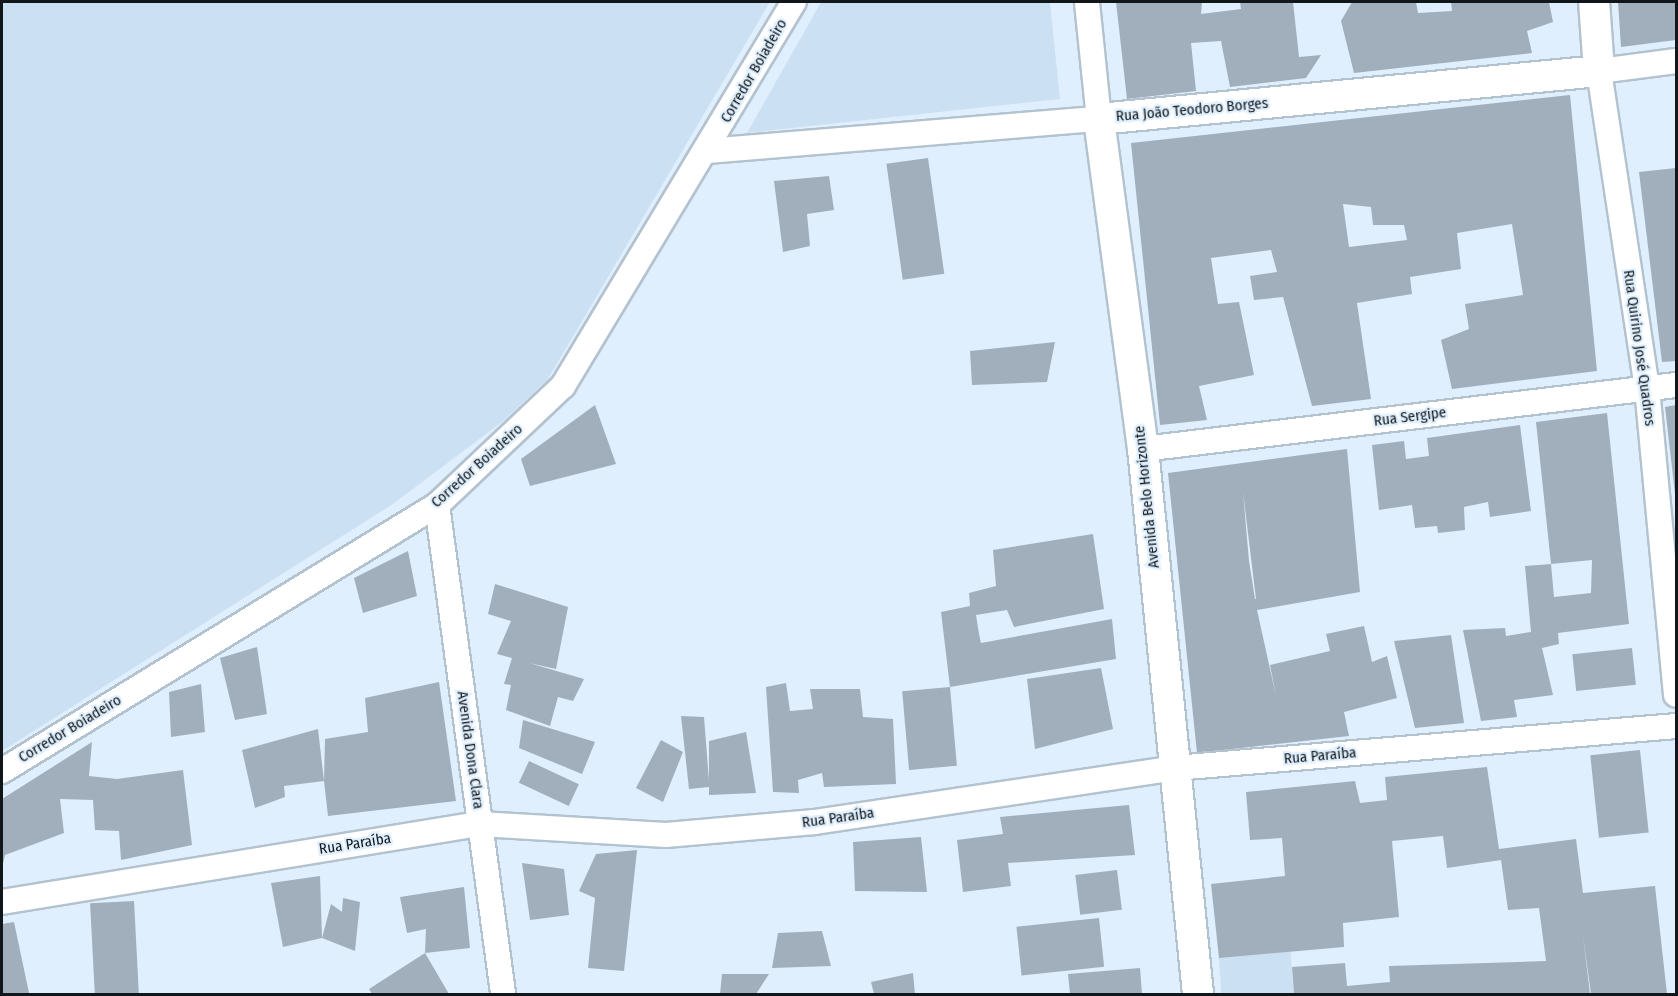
<!DOCTYPE html>
<meta charset="utf-8">
<style>
body{margin:0}
#map{position:relative;width:1678px;height:996px;overflow:hidden;background:#e0effd;font-family:"Fira Sans Condensed",sans-serif}
div>[style]{position:absolute}
[style*='--x']{left:calc(var(--x)*1px);top:calc(var(--y)*1px);width:calc(var(--w)*1px);rotate:calc(var(--a)*1deg)}
.built>*{inset:0;background:#cbe1f3;transform-origin:0 0}
.building>*{inset:0;background:#a1afbc;transform-origin:0 0}
.roads{filter:drop-shadow(2px 0 #b3c2cf) drop-shadow(-2px 0 #b3c2cf) drop-shadow(0 2px #b3c2cf) drop-shadow(0 -2px #b3c2cf)}
.minor>*{height:24px;margin:-12px;padding:0 12px;transform-origin:12px;border-radius:12px;background:#fff}
.tertiary>*{height:30px;margin:-15px;padding:0 15px;transform-origin:15px;border-radius:15px;background:#fff}
span{translate:-50% -50%;white-space:nowrap;text-align:center;line-height:1.15;-webkit-text-stroke:4.5px #e0effd;paint-order:stroke}
.street-label{font-size:15px;color:#10161a}
.frame{position:absolute;inset:0;border:3px solid #10161a;pointer-events:none}
</style>
<div id="map">
<div class="built">
<i style="clip-path:polygon(2px 2px,770px 2px,548px 379px,502px 422px,393px 504px,2px 751px)"></i>
<i style="clip-path:polygon(821px 2px,1050px 2px,1060px 99px,747px 133px)"></i>
<i style="left:1289px;top:929px;width:65px;height:72px;rotate:86deg"></i>
</div>
<div class="building">
<i style="clip-path:polygon(1116px 2px,1202px 2px,1201px 14px,1241px 9px,1240px 2px,1293px 2px,1299px 57px,1321px 55px,1306px 78px,1230px 87px,1221px 41px,1191px 43px,1196px 91px,1127px 99px)"></i>
<i style="clip-path:polygon(1352px 2px,1416px 2px,1418px 13px,1452px 11px,1451px 2px,1549px 2px,1553px 22px,1527px 31px,1532px 53px,1354px 73px,1341px 21px)"></i>
<i style="clip-path:polygon(1618px 2px,1676px 2px,1676px 40px,1621px 47px)"></i>
<i style="clip-path:polygon(evenodd,1570px 95px,1597px 371px,1452px 389px,1441px 340px,1469px 329px,1465px 304px,1523px 295px,1512px 224px,1457px 233px,1461px 269px,1410px 277px,1412px 294px,1357px 303px,1371px 399px,1312px 406px,1283px 297px,1254px 300px,1250px 276px,1277px 272px,1271px 250px,1211px 258px,1218px 304px,1239px 302px,1254px 375px,1199px 386px,1207px 420px,1160px 425px,1131px 143px,1570px 95px,1343px 204px,1371px 207px,1373px 225px,1404px 225px,1407px 240px,1349px 247px,1343px 204px)"></i>
<i style="left:928px;top:158px;width:117px;height:42px;rotate:82deg"></i>
<i style="clip-path:polygon(1676px 168px,1676px 361px,1662px 362px,1639px 172px)"></i>
<i style="clip-path:polygon(829px 176px,834px 210px,807px 214px,810px 246px,783px 252px,774px 181px)"></i>
<i style="clip-path:polygon(1055px 342px,1047px 382px,972px 385px,970px 351px)"></i>
<i style="clip-path:polygon(595px 405px,616px 464px,530px 486px,521px 459px)"></i>
<i style="clip-path:polygon(1676px 405px,1676px 494px,1675px 494px,1665px 407px)"></i>
<i style="clip-path:polygon(1607px 413px,1629px 624px,1558px 633px,1559px 644px,1542px 648px,1553px 695px,1514px 700px,1517px 717px,1481px 721px,1463px 630px,1505px 628px,1506px 636px,1531px 632px,1525px 566px,1551px 564px,1554px 597px,1591px 593px,1592px 560px,1551px 564px,1536px 422px)"></i>
<i style="clip-path:polygon(1520px 425px,1531px 511px,1490px 517px,1488px 502px,1464px 507px,1465px 530px,1438px 533px,1437px 526px,1415px 528px,1412px 505px,1379px 510px,1372px 445px,1404px 441px,1406px 459px,1429px 456px,1427px 438px)"></i>
<i style="clip-path:polygon(evenodd,1347px 449px,1360px 592px,1257px 610px,1276px 696px,1270px 665px,1330px 651px,1326px 634px,1364px 626px,1372px 662px,1387px 656px,1397px 698px,1344px 712px,1349px 736px,1197px 753px,1168px 473px,1347px 449px,1243px 492px,1256px 599px,1255px 599px,1249px 561px,1243px 492px)"></i>
<i style="clip-path:polygon(1093px 534px,1104px 609px,1014px 627px,1007px 610px,976px 615px,979px 634px,981px 643px,1112px 619px,1116px 659px,950px 687px,941px 612px,970px 606px,969px 593px,996px 586px,993px 550px)"></i>
<i style="clip-path:polygon(408px 551px,417px 596px,363px 613px,354px 578px)"></i>
<i style="clip-path:polygon(495px 584px,568px 607px,556px 669px,529px 663px,584px 679px,573px 701px,558px 697px,550px 726px,506px 710px,511px 685px,504px 684px,512px 658px,497px 654px,511px 621px,488px 614px)"></i>
<i style="clip-path:polygon(1451px 635px,1464px 723px,1415px 728px,1394px 641px)"></i>
<i style="clip-path:polygon(257px 647px,267px 714px,235px 720px,220px 658px)"></i>
<i style="left:1632px;top:648px;width:37px;height:60px;rotate:84deg"></i>
<i style="clip-path:polygon(1101px 668px,1113px 729px,1035px 749px,1027px 679px)"></i>
<i style="clip-path:polygon(439px 682px,456px 801px,328px 816px,324px 781px,284px 786px,285px 797px,255px 808px,242px 750px,318px 729px,324px 781px,325px 739px,368px 732px,365px 698px)"></i>
<i style="clip-path:polygon(786px 683px,790px 711px,813px 709px,810px 689px,860px 689px,863px 717px,893px 719px,896px 784px,824px 787px,822px 773px,798px 780px,799px 793px,773px 792px,766px 687px)"></i>
<i style="clip-path:polygon(201px 684px,205px 732px,171px 737px,169px 692px)"></i>
<i style="left:950px;top:687px;width:79px;height:48px;rotate:85deg"></i>
<i style="clip-path:polygon(681px 716px,704px 717px,709px 781px,709px 741px,746px 732px,756px 793px,709px 795px,709px 787px,689px 789px)"></i>
<i style="clip-path:polygon(523px 720px,595px 742px,582px 774px,519px 748px)"></i>
<i style="clip-path:polygon(661px 740px,683px 752px,663px 802px,636px 788px)"></i>
<i style="clip-path:polygon(92px 742px,89px 776px,117px 779px,183px 770px,192px 845px,121px 860px,119px 831px,95px 830px,93px 800px,60px 799px,64px 833px,5px 855px,2px 868px,2px 799px)"></i>
<i style="left:1640px;top:750px;width:83px;height:50px;rotate:84deg"></i>
<i style="left:529px;top:761px;width:55px;height:24px;rotate:25deg"></i>
<i style="clip-path:polygon(1487px 767px,1499px 849px,1576px 839px,1583px 893px,1655px 886px,1667px 994px,1591px 994px,1583px 936px,1590px 994px,1294px 994px,1292px 967px,1345px 963px,1347px 986px,1390px 982px,1389px 966px,1546px 961px,1539px 908px,1508px 910px,1501px 860px,1447px 868px,1443px 836px,1392px 841px,1399px 917px,1343px 923px,1344px 947px,1219px 958px,1211px 884px,1285px 876px,1282px 838px,1250px 840px,1246px 792px,1355px 781px,1360px 803px,1387px 800px,1385px 777px)"></i>
<i style="clip-path:polygon(1129px 805px,1135px 855px,1008px 863px,1011px 886px,963px 892px,957px 840px,1003px 834px,1000px 817px)"></i>
<i style="clip-path:polygon(921px 837px,927px 892px,855px 891px,853px 842px)"></i>
<i style="clip-path:polygon(637px 850px,624px 971px,588px 968px,595px 898px,579px 891px,596px 854px)"></i>
<i style="clip-path:polygon(522px 863px,564px 869px,569px 915px,530px 920px)"></i>
<i style="left:1117px;top:870px;width:40px;height:42px;rotate:83deg"></i>
<i style="clip-path:polygon(320px 876px,322px 938px,283px 947px,271px 883px)"></i>
<i style="clip-path:polygon(464px 887px,470px 948px,425px 953px,449px 994px,372px 994px,369px 989px,425px 953px,426px 929px,407px 933px,400px 897px)"></i>
<i style="clip-path:polygon(343px 898px,360px 902px,355px 951px,322px 938px,331px 904px,342px 912px)"></i>
<i style="left:134px;top:901px;width:93px;height:44px;rotate:87deg"></i>
<i style="left:1099px;top:918px;width:49px;height:83px;rotate:84deg"></i>
<i style="clip-path:polygon(14px 922px,29px 993px,2px 994px,2px 924px)"></i>
<i style="clip-path:polygon(822px 931px,831px 966px,772px 968px,778px 933px)"></i>
<i style="clip-path:polygon(1140px 968px,1142px 994px,1070px 994px,1068px 974px)"></i>
<i style="clip-path:polygon(913px 973px,915px 994px,874px 994px,871px 982px)"></i>
<i style="clip-path:polygon(722px 974px,769px 974px,756px 994px,720px 994px)"></i>
</div>
<div class="roads">
<div class="minor">
<i style="--x:1676;--y:61;--w:78;--a:172.6"></i>
<i style="--x:1599;--y:71;--w:321;--a:81.4"></i>
<i style="--x:1647;--y:388;--w:308;--a:84.6"></i>
<i style="--x:707;--y:151;--w:393;--a:-4.7"></i>
<i style="--x:1099;--y:119;--w:118;--a:-95.9"></i>
<i style="--x:1143;--y:449;--w:537;--a:-6.85"></i>
<i style="--x:437;--y:505;--w:493;--a:82.3"></i>
<i style="--x:2;--y:771;--w:510;--a:-31.45"></i>
<i style="--x:437;--y:505;--w:173;--a:-43.4"></i>
<i style="--x:563;--y:386;--w:448;--a:-59"></i>
<i style="--x:2;--y:902;--w:484;--a:-9.3"></i>
<i style="--x:480;--y:824;--w:186;--a:3.4"></i>
<i style="--x:666;--y:835;--w:149;--a:-5"></i>
<i style="--x:814;--y:822;--w:365;--a:-8.5"></i>
<i style="--x:1175;--y:768;--w:503;--a:-4.79"></i>
</div>
<div class="tertiary">
<i style="--x:1198;--y:994;--w:548;--a:-95.76"></i>
<i style="--x:1143;--y:449;--w:333;--a:-97.6"></i>
<i style="--x:1099;--y:119;--w:502;--a:-5.48"></i>
<i style="--x:1599;--y:71;--w:69;--a:-94.1"></i>
</div>
</div>
<div class="street-label">
<span style="left:754px;top:71px;rotate:-60deg">Corredor Boiadeiro</span>
<span style="left:1192px;top:110px;rotate:-5deg">Rua João Teodoro Borges</span>
<span style="left:1639px;top:348px;rotate:82deg">Rua Quirino José Quadros</span>
<span style="left:1410px;top:417px;rotate:-7deg">Rua Sergipe</span>
<span style="left:477px;top:466px;rotate:-42deg">Corredor Boiadeiro</span>
<span style="left:1147px;top:497px;rotate:-96deg">Avenida Belo Horizonte</span>
<span style="left:70px;top:729px;rotate:-31deg">Corredor Boiadeiro</span>
<span style="left:470px;top:750px;rotate:82deg">Avenida Dona Clara</span>
<span style="left:1320px;top:756px;rotate:-5deg">Rua Paraíba</span>
<span style="left:838px;top:818px;rotate:-8deg">Rua Paraíba</span>
<span style="left:355px;top:844px;rotate:-9deg">Rua Paraíba</span>
</div>
<div class="frame"></div>
</div>
